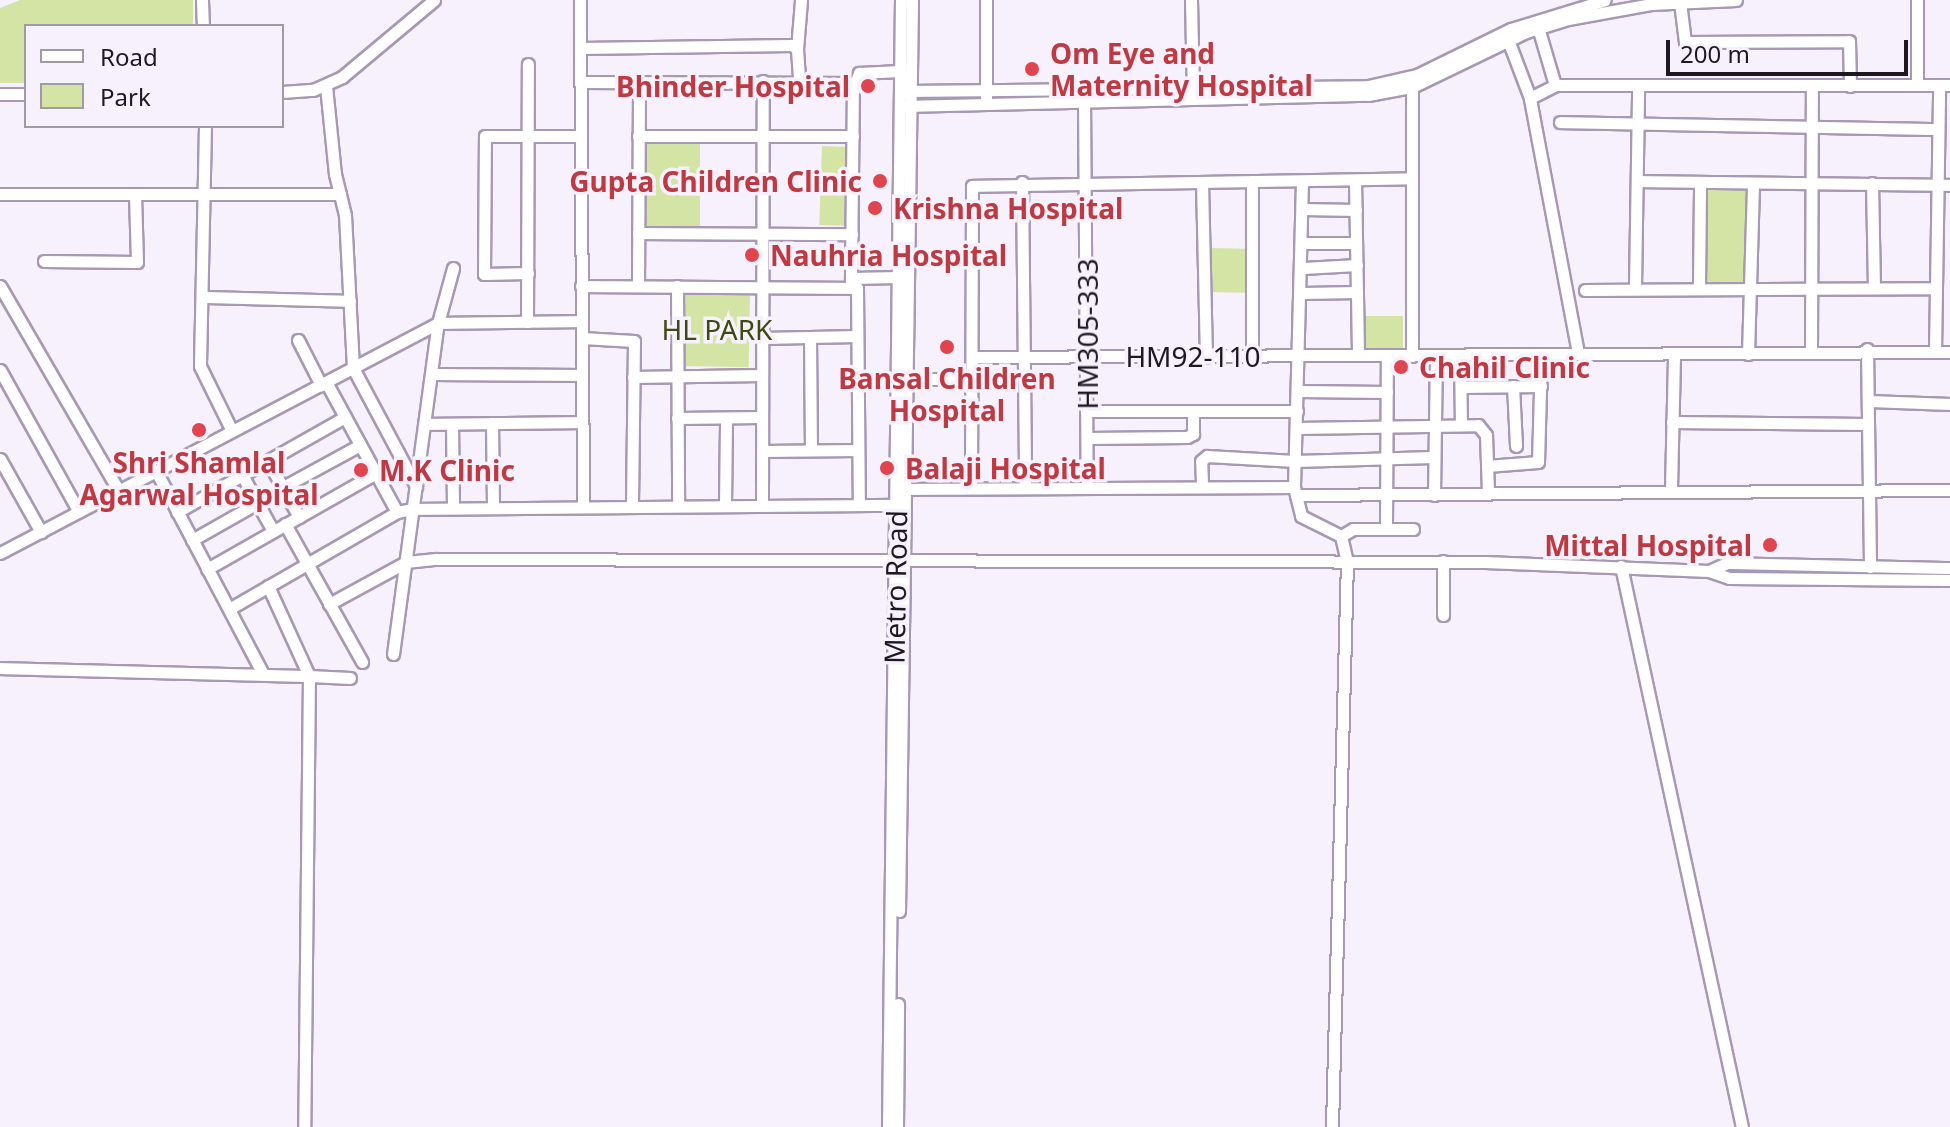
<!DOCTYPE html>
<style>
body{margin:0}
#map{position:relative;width:1950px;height:1127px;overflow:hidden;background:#f7f1fd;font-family:"Noto Sans",sans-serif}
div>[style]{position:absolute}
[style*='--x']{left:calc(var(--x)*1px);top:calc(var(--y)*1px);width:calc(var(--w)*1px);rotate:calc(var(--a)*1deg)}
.green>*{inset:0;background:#d4e4a5;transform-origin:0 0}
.roads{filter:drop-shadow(2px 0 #a798b4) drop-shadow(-2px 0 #a798b4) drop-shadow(0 2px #a798b4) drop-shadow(0 -2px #a798b4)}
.minor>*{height:11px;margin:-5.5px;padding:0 5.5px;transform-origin:5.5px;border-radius:5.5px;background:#fff}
.dots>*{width:22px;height:22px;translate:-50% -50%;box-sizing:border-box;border:4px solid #f7f1fd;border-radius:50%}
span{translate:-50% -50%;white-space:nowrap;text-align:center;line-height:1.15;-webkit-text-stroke:7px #f7f1fd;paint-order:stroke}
.health-label{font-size:28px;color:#be3a42;font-weight:700}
.left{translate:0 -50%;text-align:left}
.right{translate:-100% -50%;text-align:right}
.park-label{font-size:28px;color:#3f4a13}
.street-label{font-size:28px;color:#1e1822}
.legend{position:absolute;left:24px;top:24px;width:260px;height:104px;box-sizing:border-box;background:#f7f1fd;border:2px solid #a09aa5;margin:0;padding:10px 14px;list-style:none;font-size:24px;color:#1e1822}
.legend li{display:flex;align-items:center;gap:16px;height:40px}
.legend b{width:40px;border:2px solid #a09aa5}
.scale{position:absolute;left:1666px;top:40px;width:242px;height:36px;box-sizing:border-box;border:4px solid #1e1822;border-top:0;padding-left:10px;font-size:24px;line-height:28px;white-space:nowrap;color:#1e1822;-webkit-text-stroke:6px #f7f1fd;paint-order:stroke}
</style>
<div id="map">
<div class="green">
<i style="clip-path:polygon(20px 0,193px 0,193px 26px,26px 26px,26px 83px,0 83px,0 8px)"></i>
<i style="left:644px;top:143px;width:56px;height:83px"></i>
<i style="left:822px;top:146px;width:26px;height:79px;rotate:2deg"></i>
<i style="left:1702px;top:186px;width:47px;height:97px;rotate:2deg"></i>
<i style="left:1207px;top:248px;width:39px;height:44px;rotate:1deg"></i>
<i style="left:684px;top:294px;width:66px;height:72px;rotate:1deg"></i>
<i style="left:1357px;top:316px;width:46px;height:33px"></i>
</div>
<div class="roads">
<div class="minor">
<i style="--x:202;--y:0;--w:26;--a:88"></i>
<i style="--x:580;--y:0;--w:505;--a:89.66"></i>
<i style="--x:1191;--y:0;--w:95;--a:88.8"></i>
<i style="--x:1917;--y:0;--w:85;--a:90"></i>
<i style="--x:1680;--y:2;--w:40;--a:82.9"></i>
<i style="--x:1685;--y:42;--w:164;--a:-0.3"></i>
<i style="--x:1849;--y:41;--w:45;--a:88.7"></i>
<i style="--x:1537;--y:24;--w:64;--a:73.6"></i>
<i style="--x:1508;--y:40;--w:62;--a:69.2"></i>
<i style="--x:580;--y:48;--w:212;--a:-0.8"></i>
<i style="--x:792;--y:45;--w:6;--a:39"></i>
<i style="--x:797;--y:49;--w:32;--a:86"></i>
<i style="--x:797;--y:49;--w:49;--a:-85.3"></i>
<i style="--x:580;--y:82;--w:273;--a:0.2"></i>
<i style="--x:853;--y:83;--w:205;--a:90.6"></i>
<i style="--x:855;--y:84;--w:12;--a:-70"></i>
<i style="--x:859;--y:73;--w:41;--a:-2.8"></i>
<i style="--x:326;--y:86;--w:88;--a:84.2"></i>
<i style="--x:335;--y:174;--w:42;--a:76.3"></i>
<i style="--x:345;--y:215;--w:153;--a:87"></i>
<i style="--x:353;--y:368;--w:134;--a:61.9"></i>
<i style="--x:1412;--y:87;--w:269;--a:90"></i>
<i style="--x:905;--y:91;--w:463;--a:-0.6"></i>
<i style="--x:1368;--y:86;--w:50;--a:-12.7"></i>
<i style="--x:1417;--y:75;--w:105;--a:-26.1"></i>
<i style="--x:1511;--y:29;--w:98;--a:-17.1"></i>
<i style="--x:282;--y:92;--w:31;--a:-4"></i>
<i style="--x:313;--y:90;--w:32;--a:-24"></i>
<i style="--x:342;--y:77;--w:120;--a:-39.9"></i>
<i style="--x:0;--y:94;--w:26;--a:0"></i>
<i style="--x:1084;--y:98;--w:388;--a:89.6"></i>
<i style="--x:986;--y:99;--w:99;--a:-90"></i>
<i style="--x:905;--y:106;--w:463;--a:-1.4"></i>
<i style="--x:1368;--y:95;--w:45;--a:-10.3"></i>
<i style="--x:1412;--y:87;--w:127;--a:-25.8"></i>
<i style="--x:1526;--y:32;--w:44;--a:-17.2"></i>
<i style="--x:1568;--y:19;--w:84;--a:-10.2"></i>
<i style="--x:1651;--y:4;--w:85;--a:-2.7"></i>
<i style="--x:1560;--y:122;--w:378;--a:1.1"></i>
<i style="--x:205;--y:126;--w:240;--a:91.2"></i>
<i style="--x:200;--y:366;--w:72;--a:63.8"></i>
<i style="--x:638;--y:136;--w:215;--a:0"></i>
<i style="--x:1355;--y:180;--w:175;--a:89"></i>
<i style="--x:1302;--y:181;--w:306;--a:91.5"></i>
<i style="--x:1294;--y:487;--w:30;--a:76"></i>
<i style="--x:1301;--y:516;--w:45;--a:26.6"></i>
<i style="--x:1341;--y:536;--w:26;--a:77"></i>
<i style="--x:1347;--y:561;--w:566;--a:91.52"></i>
<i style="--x:1637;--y:181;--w:313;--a:0.7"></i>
<i style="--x:1022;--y:182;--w:304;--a:89.4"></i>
<i style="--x:1202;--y:182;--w:175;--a:88.7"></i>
<i style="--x:1872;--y:183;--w:103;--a:88.9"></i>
<i style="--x:0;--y:194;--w:340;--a:0"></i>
<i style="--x:1303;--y:209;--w:53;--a:1.1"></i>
<i style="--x:638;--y:233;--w:214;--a:0.3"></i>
<i style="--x:1303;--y:243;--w:53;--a:0"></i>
<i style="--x:44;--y:261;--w:93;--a:0.6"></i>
<i style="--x:137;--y:262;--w:67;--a:-91.7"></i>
<i style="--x:1303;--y:268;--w:54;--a:-3.2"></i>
<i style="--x:528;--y:273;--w:44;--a:178.7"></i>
<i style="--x:484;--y:274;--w:138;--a:-89.6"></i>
<i style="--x:485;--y:136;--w:95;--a:0"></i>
<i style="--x:851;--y:278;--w:48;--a:-1.2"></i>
<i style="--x:0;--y:286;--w:237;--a:59.9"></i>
<i style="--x:581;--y:286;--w:276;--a:0.4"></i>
<i style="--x:857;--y:288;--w:217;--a:89.5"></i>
<i style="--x:638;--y:286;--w:204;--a:-89.7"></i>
<i style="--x:677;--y:286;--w:219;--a:89.7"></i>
<i style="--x:1699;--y:286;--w:103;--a:-89.4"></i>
<i style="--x:1635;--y:287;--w:201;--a:-89.1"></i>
<i style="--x:1585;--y:290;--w:351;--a:-0.3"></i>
<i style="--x:1303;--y:293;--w:54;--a:-1.1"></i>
<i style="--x:202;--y:297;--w:148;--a:1.5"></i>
<i style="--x:527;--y:322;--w:258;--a:-89.8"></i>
<i style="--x:810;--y:337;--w:113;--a:89.5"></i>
<i style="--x:582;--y:338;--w:52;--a:3.3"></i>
<i style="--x:634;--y:341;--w:164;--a:90.7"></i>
<i style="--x:762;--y:338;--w:95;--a:-1.2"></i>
<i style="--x:298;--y:340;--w:51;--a:62.9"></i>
<i style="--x:1867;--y:349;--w:218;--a:89.2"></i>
<i style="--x:1811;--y:350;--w:264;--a:-89.8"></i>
<i style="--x:1935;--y:352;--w:267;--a:-89.1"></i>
<i style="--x:1578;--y:353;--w:259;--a:-100.7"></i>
<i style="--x:1530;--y:98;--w:28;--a:-27"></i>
<i style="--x:1555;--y:85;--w:395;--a:0"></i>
<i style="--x:1748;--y:354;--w:170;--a:-88.3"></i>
<i style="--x:1460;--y:355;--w:70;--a:89.2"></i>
<i style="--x:1252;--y:356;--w:175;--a:-90"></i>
<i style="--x:972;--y:357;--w:978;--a:-0.29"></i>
<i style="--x:0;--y:370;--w:162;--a:60.9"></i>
<i style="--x:431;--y:374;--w:151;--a:0.4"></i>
<i style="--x:633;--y:377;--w:129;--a:-0.9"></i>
<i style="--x:901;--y:379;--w:70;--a:0"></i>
<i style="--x:326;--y:382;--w:148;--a:61.4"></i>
<i style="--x:1513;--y:386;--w:60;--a:87.1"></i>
<i style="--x:1461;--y:387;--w:80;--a:-0.7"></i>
<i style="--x:1298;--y:391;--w:89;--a:0.6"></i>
<i style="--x:1869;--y:401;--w:81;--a:2.1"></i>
<i style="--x:1086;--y:411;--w:211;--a:0"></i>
<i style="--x:677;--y:418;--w:85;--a:-0.7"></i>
<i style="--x:1672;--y:422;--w:196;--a:0.6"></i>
<i style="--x:492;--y:423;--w:82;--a:89.3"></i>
<i style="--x:425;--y:424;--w:157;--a:-0.7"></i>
<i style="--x:452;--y:424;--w:82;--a:89.3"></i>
<i style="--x:1296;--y:428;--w:182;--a:-0.9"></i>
<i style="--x:1478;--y:425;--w:13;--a:51"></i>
<i style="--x:1486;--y:435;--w:57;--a:88"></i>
<i style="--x:1087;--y:438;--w:100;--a:-0.6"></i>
<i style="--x:1187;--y:437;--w:7;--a:-27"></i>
<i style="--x:1193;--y:434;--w:23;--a:-90"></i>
<i style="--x:762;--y:451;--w:96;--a:-0.6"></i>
<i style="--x:0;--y:459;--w:84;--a:60.7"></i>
<i style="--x:268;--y:461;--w:64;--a:61"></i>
<i style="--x:1487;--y:466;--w:51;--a:-4.5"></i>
<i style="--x:1538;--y:462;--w:108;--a:-88.4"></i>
<i style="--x:156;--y:471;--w:229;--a:62.2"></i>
<i style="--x:242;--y:475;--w:64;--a:61"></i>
<i style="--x:1202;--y:484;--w:23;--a:-92"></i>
<i style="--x:1201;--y:461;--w:8;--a:-40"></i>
<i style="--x:1207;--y:456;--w:88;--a:3.3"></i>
<i style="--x:1295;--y:461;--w:138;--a:-1.7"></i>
<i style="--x:971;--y:485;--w:299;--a:-89.8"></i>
<i style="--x:972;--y:186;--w:438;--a:-1"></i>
<i style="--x:283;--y:487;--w:88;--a:-28.6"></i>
<i style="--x:899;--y:489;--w:395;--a:-0.3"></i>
<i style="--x:1671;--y:489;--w:134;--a:-88.7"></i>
<i style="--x:1296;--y:495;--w:654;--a:-0.44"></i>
<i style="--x:1434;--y:495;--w:140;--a:-89.2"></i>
<i style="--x:725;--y:505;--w:87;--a:-89.3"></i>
<i style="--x:762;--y:505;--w:424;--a:-89.9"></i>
<i style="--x:177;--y:512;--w:193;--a:-29.5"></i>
<i style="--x:285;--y:524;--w:158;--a:60.8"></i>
<i style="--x:1386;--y:527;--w:171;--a:-89.7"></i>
<i style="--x:1341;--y:536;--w:14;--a:-30"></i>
<i style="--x:1353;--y:529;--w:60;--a:0"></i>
<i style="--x:192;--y:540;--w:75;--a:-29.6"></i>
<i style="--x:0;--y:553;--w:495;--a:-27.7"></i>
<i style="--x:438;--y:323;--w:144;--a:-0.8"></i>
<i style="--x:1621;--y:566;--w:574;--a:77.83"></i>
<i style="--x:207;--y:569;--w:194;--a:-29.6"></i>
<i style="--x:1709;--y:571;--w:20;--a:-24"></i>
<i style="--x:1727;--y:563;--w:223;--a:1.3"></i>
<i style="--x:268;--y:586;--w:99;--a:65.5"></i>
<i style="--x:309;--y:676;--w:41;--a:2.8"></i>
<i style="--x:329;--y:604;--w:88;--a:-28.6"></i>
<i style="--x:406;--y:562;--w:30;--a:-6"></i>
<i style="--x:436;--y:559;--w:1049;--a:0.16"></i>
<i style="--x:1485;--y:562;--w:224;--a:2.3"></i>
<i style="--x:1709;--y:571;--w:21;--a:19"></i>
<i style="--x:1729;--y:578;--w:221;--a:0.5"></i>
<i style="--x:229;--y:609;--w:194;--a:-30"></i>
<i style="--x:397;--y:512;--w:16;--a:-11"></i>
<i style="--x:413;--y:509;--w:484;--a:-0.5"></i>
<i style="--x:1443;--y:615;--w:54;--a:-90"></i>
<i style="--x:393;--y:654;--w:334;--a:-82.3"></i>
<i style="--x:438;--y:323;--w:57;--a:-74.7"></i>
<i style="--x:0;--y:668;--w:309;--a:1.5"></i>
<i style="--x:309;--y:676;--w:451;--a:90.6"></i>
<i style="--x:899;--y:911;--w:911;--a:-89.18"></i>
<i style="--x:888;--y:1127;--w:1127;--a:-89.34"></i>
<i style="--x:897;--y:1127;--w:123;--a:-89.5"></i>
</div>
</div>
<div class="dots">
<i style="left:1032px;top:69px;background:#e0444e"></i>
<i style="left:868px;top:86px;background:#e0444e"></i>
<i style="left:880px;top:181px;background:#e0444e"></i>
<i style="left:875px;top:208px;background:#e0444e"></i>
<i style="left:752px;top:255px;background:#e0444e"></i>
<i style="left:947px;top:347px;background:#e0444e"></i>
<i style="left:1401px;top:367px;background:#e0444e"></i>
<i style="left:199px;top:430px;background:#e0444e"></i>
<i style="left:887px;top:468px;background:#e0444e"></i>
<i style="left:361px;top:470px;background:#e0444e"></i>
<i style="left:1770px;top:545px;background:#e0444e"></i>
</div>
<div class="health-label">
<span class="left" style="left:1050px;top:69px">Om Eye and<br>Maternity Hospital</span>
<span class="right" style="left:850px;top:86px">Bhinder Hospital</span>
<span class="right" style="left:862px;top:181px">Gupta Children Clinic</span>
<span class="left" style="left:893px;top:208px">Krishna Hospital</span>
<span class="left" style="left:770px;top:255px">Nauhria Hospital</span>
<span class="left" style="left:1419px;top:367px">Chahil Clinic</span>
<span style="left:947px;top:394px">Bansal Children<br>Hospital</span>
<span style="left:199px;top:478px">Shri Shamlal<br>Agarwal Hospital</span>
<span class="left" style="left:905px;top:468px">Balaji Hospital</span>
<span class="left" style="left:379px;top:470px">M.K Clinic</span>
<span class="right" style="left:1752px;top:545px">Mittal Hospital</span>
</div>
<div class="park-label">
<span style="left:717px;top:329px">HL PARK</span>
</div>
<div class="street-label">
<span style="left:1087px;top:334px;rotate:-90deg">HM305-333</span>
<span style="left:1193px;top:356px">HM92-110</span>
<span style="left:895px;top:587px;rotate:-89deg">Metro Road</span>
</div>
<ul class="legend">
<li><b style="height:10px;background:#fff"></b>Road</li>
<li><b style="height:22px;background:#d4e4a5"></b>Park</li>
</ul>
<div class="scale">200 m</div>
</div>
